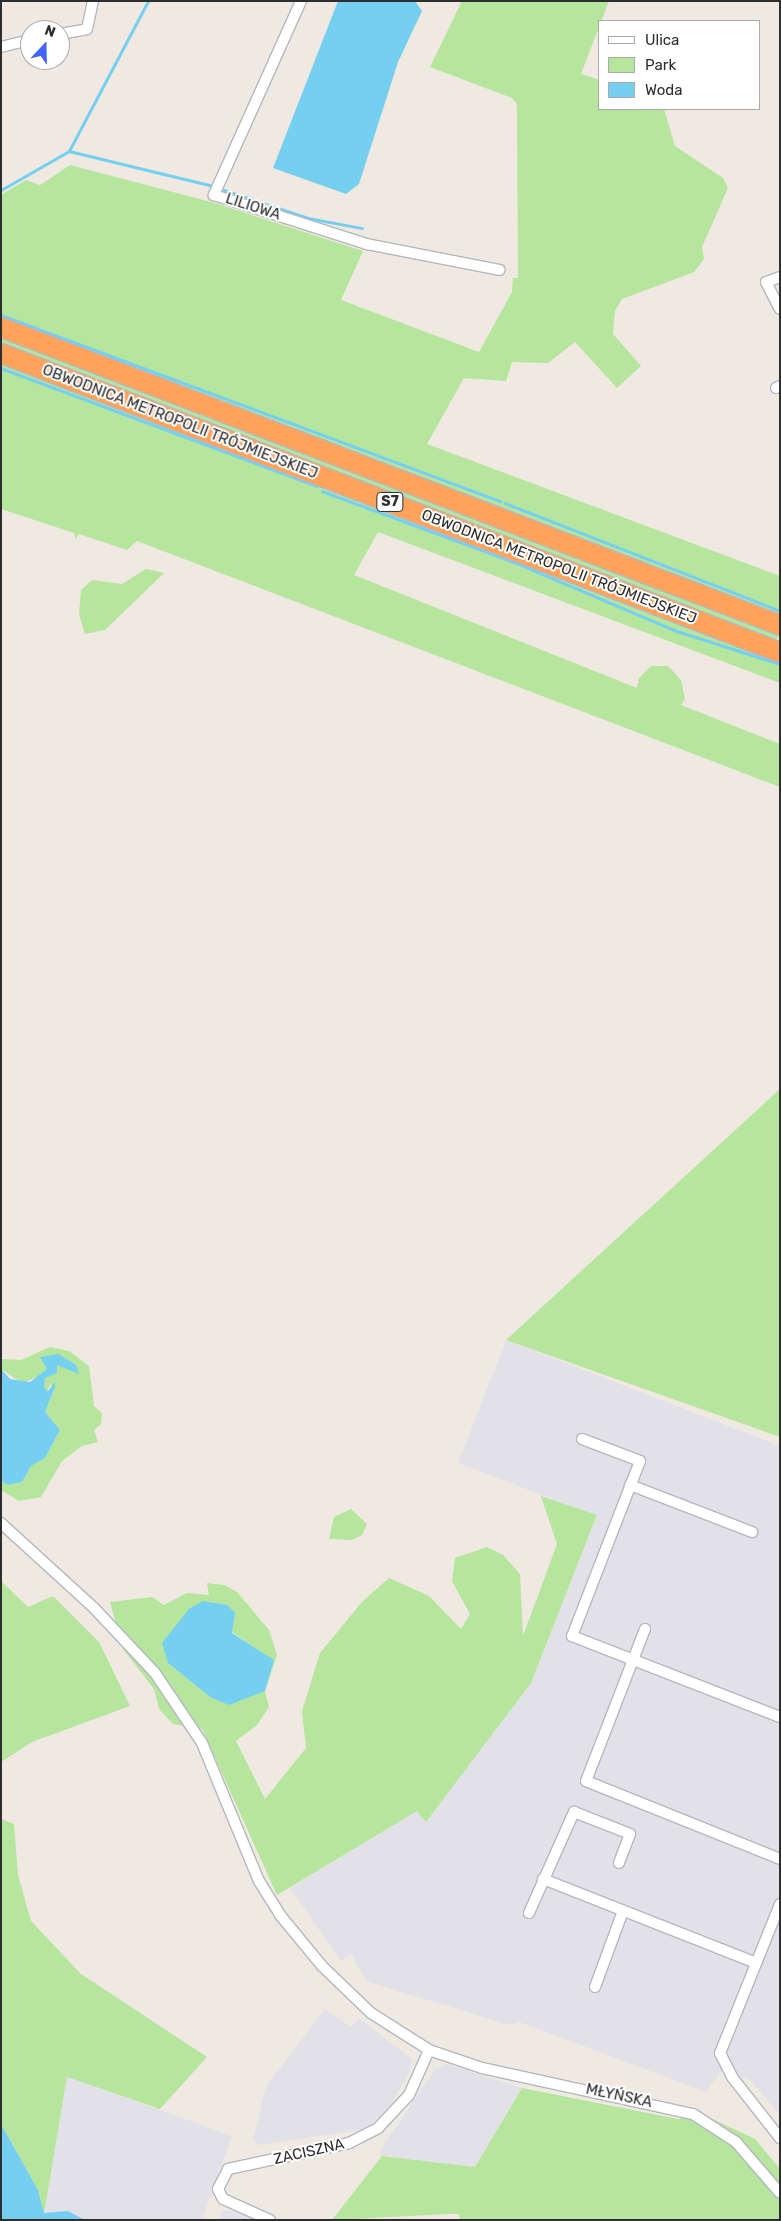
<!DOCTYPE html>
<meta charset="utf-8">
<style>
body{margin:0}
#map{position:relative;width:781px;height:2221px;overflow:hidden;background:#efe9e1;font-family:Rubik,sans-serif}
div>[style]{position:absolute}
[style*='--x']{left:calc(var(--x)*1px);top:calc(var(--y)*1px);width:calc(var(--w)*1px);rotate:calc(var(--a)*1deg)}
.industrial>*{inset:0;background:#e3e1e8}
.green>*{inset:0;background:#b6e59e;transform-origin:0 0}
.water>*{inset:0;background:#75cff0}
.stream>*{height:2.5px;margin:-1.25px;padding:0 1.25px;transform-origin:1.25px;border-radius:1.25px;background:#75cff0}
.roads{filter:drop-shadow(1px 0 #b4b7c1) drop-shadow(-1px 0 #b4b7c1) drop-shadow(0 1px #b4b7c1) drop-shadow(0 -1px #b4b7c1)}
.street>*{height:10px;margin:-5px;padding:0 5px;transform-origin:5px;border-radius:5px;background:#fff}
.highway>*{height:19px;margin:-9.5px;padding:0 9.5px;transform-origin:9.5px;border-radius:9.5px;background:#ffa35c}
span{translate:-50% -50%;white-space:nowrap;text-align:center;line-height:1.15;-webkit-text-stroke:4px #fff;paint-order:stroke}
.shield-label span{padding:1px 4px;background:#fff;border:1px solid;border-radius:4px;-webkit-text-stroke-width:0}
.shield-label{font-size:14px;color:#2e2e2e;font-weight:700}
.street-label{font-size:15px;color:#2e2e2e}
.frame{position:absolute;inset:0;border:2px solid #2e2e2e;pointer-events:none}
.legend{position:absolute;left:598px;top:20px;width:162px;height:90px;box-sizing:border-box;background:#fff;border:1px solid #ababab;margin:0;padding:6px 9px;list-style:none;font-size:15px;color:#2e2e2e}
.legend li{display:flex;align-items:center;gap:10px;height:25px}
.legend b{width:25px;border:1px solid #ababab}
.north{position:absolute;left:20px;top:20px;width:50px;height:50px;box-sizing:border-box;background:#fff;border:1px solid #ababab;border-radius:50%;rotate:21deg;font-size:14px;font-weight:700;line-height:20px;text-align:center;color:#2e2e2e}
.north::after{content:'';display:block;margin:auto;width:18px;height:22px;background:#4264fb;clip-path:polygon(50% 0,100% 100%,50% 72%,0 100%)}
</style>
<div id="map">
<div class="industrial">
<i style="clip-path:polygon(506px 1340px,780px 1446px,780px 2115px,750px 2080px,721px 2071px,706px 2092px,519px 2022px,509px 2025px,366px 1981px,351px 1954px,341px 1961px,290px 1888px,417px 1811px,426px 1822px,531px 1683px,597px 1516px,458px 1463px)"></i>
<i style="clip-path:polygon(325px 2009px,351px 2027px,359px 2018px,412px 2059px,409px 2073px,390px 2106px,366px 2129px,259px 2145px,253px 2140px,266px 2086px)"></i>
<i style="clip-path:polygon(447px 2064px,522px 2088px,475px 2167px,382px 2156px,379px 2152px,435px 2069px)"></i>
<i style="clip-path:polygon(67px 2076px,232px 2136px,202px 2220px,85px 2220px,44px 2214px)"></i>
<i style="clip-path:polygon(224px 2210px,242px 2212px,263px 2220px,218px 2220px)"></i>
</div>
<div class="green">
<i style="clip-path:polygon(462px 1px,609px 1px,581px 74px,600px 80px,600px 109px,664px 109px,675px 146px,723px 178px,728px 188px,702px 247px,704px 259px,694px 272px,622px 299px,615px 311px,613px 334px,641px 366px,617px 388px,575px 342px,548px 363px,512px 362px,506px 381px,464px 378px,427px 444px,780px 576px,780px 617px,1px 320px,1px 195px,26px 180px,40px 185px,70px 165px,215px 203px,363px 251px,341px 300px,479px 352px,512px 292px,513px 278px,518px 278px,517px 104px,512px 98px,430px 67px)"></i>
<i style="left:1px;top:334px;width:834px;height:15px;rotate:21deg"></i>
<i style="clip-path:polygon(1px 363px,780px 660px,780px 683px,378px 532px,354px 575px,637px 688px,639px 678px,651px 666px,668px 666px,681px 680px,685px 699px,681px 705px,780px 744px,780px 787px,137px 541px,127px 550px,79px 534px,76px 539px,74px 533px,1px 509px)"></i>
<i style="clip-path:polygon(146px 569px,164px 573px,105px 630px,85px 634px,79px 614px,81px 590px,92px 580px,122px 584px)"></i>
<i style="clip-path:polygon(780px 1089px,780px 1437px,506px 1340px)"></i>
<i style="clip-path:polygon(50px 1347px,69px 1351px,89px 1366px,94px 1406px,102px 1413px,101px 1424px,94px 1430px,98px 1442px,82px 1446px,62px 1461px,41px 1497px,19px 1501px,1px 1490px,1px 1481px,8px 1485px,22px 1482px,31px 1466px,45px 1458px,60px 1430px,45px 1412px,53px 1392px,51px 1384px,47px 1391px,44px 1388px,45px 1377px,57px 1365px,76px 1365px,46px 1362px,47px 1369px,39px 1376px,22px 1383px,1px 1369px,1px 1359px,21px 1360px)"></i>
<i style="clip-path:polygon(evenodd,541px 1496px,597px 1515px,531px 1683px,426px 1822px,417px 1811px,277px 1895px,202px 1729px,173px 1724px,159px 1709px,154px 1689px,123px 1649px,110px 1602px,152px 1597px,164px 1605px,187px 1593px,209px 1595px,207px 1583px,224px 1585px,237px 1592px,269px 1630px,277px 1655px,265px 1691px,269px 1707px,257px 1725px,236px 1741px,265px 1799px,306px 1748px,302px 1711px,320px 1653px,362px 1602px,389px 1578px,429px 1596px,461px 1629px,470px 1614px,452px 1581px,455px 1558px,487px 1547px,503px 1555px,520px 1574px,523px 1636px,557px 1544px,541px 1496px,235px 1613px,232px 1632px,274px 1661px,210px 1697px,168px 1663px,235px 1613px)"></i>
<i style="clip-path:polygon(351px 1509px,367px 1524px,362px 1535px,352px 1540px,329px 1539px,334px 1517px)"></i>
<i style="clip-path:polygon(1px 1581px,28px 1607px,53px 1596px,99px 1642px,130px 1706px,32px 1742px,1px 1762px)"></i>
<i style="clip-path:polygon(1px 1819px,14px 1824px,18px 1875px,31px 1921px,81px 1974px,207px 2057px,160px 2109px,67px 2077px,44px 2214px,38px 2190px,1px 2124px)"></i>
<i style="clip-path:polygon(522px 2088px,678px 2119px,702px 2114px,755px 2139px,780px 2169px,780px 2220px,460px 2220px,459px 2214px,449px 2214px,332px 2220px,382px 2156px,475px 2167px)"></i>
</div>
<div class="water">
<i style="clip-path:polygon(338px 1px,415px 1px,422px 11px,398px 62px,359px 184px,346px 194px,273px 168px)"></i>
<i style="clip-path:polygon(58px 1354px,76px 1365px,79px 1374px,57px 1365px,57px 1373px,45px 1378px,44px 1388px,48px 1391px,55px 1382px,55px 1387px,45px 1412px,60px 1430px,45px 1458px,31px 1466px,22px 1482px,8px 1485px,1px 1481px,1px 1369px,10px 1379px,30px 1382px,47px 1369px,40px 1357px)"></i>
<i style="clip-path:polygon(203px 1601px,227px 1605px,235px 1613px,232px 1633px,274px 1660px,265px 1691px,229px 1705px,210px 1697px,168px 1663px,162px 1643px,189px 1609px)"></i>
<i style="clip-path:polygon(1px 2124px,38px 2190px,44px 2213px,68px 2211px,85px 2220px,1px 2220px)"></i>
</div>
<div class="stream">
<i style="--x:69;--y:151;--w:170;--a:-62.2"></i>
<i style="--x:1;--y:190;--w:78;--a:-29.8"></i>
<i style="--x:69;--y:151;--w:145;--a:13.6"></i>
<i style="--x:224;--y:190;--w:89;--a:18.4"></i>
<i style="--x:308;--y:218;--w:55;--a:10.5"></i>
<i style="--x:1;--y:315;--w:533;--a:20.44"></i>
<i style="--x:1;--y:368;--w:337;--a:20.5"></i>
<i style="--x:322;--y:491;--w:205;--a:20.3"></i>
<i style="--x:514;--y:562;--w:174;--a:23"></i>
<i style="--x:674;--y:630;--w:111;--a:17.8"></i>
<i style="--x:505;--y:503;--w:295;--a:21.4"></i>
</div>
<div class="roads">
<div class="street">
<i style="--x:301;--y:1;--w:213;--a:114.2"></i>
<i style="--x:214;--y:195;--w:161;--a:17.8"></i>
<i style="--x:367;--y:244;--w:135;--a:11.1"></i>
<i style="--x:60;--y:34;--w:27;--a:-10"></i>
<i style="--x:87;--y:29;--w:29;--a:-78"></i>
<i style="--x:1;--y:47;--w:30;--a:-14"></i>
<i style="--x:780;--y:277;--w:15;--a:160"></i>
<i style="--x:766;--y:282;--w:30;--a:63"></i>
<i style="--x:776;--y:388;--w:4;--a:-27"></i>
<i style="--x:582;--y:1439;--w:62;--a:20.8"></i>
<i style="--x:640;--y:1461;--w:188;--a:111.2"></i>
<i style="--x:572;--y:1636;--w:223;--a:21.3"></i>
<i style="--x:630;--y:1485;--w:131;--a:21.1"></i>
<i style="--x:1;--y:1523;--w:126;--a:42.4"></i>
<i style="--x:94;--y:1608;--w:89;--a:46.8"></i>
<i style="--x:155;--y:1673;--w:84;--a:56.1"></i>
<i style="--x:202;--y:1743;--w:149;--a:67.6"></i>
<i style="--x:259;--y:1881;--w:40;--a:58"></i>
<i style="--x:280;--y:1915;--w:66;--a:50.5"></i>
<i style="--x:322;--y:1966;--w:68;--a:43.8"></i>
<i style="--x:371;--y:2013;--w:69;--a:32.5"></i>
<i style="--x:429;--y:2050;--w:56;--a:18.8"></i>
<i style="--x:482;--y:2068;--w:216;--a:12.3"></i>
<i style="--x:693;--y:2114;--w:51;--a:33.1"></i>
<i style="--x:736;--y:2142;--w:67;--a:49.2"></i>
<i style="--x:645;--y:1629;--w:163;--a:111.2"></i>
<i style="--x:586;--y:1781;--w:209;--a:21.9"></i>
<i style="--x:543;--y:1879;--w:229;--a:21.5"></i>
<i style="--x:780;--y:1904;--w:161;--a:111.9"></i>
<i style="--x:720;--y:2053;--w:27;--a:63"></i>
<i style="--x:732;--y:2077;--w:78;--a:51.8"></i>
<i style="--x:529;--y:1913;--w:111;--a:-66"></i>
<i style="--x:574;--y:1812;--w:60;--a:21.4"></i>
<i style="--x:630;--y:1834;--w:31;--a:111"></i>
<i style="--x:595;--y:1987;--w:81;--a:-69.8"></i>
<i style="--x:270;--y:2220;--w:51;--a:-155.9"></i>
<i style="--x:223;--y:2199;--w:11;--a:-117"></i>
<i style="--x:218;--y:2189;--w:22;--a:-63"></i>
<i style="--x:228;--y:2169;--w:124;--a:-12.1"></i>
<i style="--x:349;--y:2143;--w:33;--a:-27"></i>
<i style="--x:378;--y:2128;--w:45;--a:-46.8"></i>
<i style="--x:409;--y:2095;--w:49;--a:-66"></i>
</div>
<div class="highway">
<i style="--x:1;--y:327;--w:834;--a:20.93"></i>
<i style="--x:1;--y:353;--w:834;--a:21"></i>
</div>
</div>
<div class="shield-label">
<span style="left:390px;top:502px">S7</span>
</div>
<div class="street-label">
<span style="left:253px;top:207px;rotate:18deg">LILIOWA</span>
<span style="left:180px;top:422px;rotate:21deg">OBWODNICA METROPOLII TRÓJMIEJSKIEJ</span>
<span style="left:559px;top:567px;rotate:21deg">OBWODNICA METROPOLII TRÓJMIEJSKIEJ</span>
<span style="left:619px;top:2096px;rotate:12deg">MŁYŃSKA</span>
<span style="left:309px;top:2152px;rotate:-13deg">ZACISZNA</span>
</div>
<div class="frame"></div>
<ul class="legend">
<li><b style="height:6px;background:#fff"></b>Ulica</li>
<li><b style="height:14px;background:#b6e59e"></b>Park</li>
<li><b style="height:14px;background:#75cff0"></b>Woda</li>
</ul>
<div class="north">N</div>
</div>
